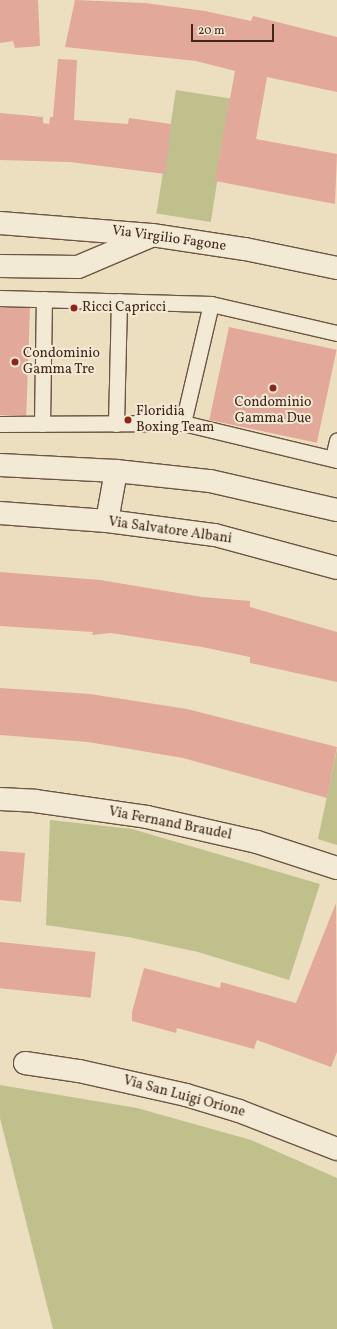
<!DOCTYPE html>
<style>
body{margin:0}
#map{position:relative;width:337px;height:1329px;overflow:hidden;background:#ebdfbf;font-family:Vollkorn,serif}
div>[style]{position:absolute}
[style*='--x']{left:calc(var(--x)*1px);top:calc(var(--y)*1px);width:calc(var(--w)*1px);rotate:calc(var(--a)*1deg)}
.green>*{inset:0;background:#bfc08c;transform-origin:0 0}
.building>*{inset:0;background:#e2a89a;transform-origin:0 0}
.roads{filter:drop-shadow(1px 0 #6d5543) drop-shadow(-1px 0 #6d5543) drop-shadow(0 1px #6d5543) drop-shadow(0 -1px #6d5543)}
.lane>*{height:15px;margin:-7.5px;padding:0 7.5px;transform-origin:7.5px;border-radius:7.5px;background:#f2ead5}
.street>*{height:22px;margin:-11px;padding:0 11px;transform-origin:11px;border-radius:11px;background:#f2ead5}
.dots>*{width:11px;height:11px;translate:-50% -50%;box-sizing:border-box;border:2px solid #f2ead5;border-radius:50%}
span{translate:-50% -50%;white-space:nowrap;text-align:center;line-height:1.15;-webkit-text-stroke:4px #f2ead5;paint-order:stroke}
.street-label{font-size:14px;color:#43271a}
.poi-label{font-size:14px;color:#43271a}
.left{translate:0 -50%;text-align:left}
.scale{position:absolute;left:191px;top:24px;width:83px;height:18px;box-sizing:border-box;border:2px solid #43271a;border-top:0;padding-left:5px;font-size:12px;line-height:14px;white-space:nowrap;color:#43271a;-webkit-text-stroke:3px #f2ead5;paint-order:stroke}
</style>
<div id="map">
<div class="green">
<i style="left:176px;top:90px;width:55px;height:125px;rotate:9deg"></i>
<i style="clip-path:polygon(337px 749px,337px 845px,318px 839px)"></i>
<i style="clip-path:polygon(50px 820px,132px 829px,320px 884px,289px 980px,198px 952px,128px 937px,46px 925px)"></i>
<i style="clip-path:polygon(0 1085px,137px 1108px,251px 1140px,337px 1178px,337px 1329px,53px 1329px,0 1118px)"></i>
</div>
<div class="building">
<i style="clip-path:polygon(0 0,38px 0,40px 46px,15px 48px,13px 41px,0 43px)"></i>
<i style="clip-path:polygon(75px 0,145px 3px,205px 11px,251px 21px,253px 16px,337px 37px,337px 92px,267px 77px,256px 139px,337px 154px,335px 204px,215px 181px,235px 71px,196px 61px,65px 47px)"></i>
<i style="clip-path:polygon(58px 59px,77px 60px,74px 120px,128px 124px,129px 118px,171px 124px,165px 174px,70px 162px,0 160px,0 113px,43px 117px,43px 123px,49px 124px,50px 117px,53px 117px)"></i>
<i style="left:0;top:307px;width:30px;height:108px;rotate:2deg"></i>
<i style="left:229px;top:327px;width:110px;height:95px;rotate:12deg"></i>
<i style="clip-path:polygon(0 572px,100px 580px,202px 597px,250px 601px,250px 607px,337px 632px,337px 682px,250px 663px,250px 657px,202px 647px,111px 633px,92px 635px,93px 632px,0 626px)"></i>
<i style="clip-path:polygon(0 688px,90px 694px,187px 709px,337px 747px,327px 798px,183px 758px,88px 742px,0 735px)"></i>
<i style="clip-path:polygon(0 851px,25px 853px,21px 902px,0 900px)"></i>
<i style="clip-path:polygon(336px 903px,337px 1052px,331px 1067px,257px 1040px,254px 1049px,177px 1028px,176px 1033px,132px 1021px,132px 1012px,144px 968px,220px 988px,221px 982px,296px 1003px)"></i>
<i style="left:0;top:942px;width:96px;height:46px;rotate:6deg"></i>
</div>
<div class="roads">
<div class="lane">
<i style="--x:0;--y:298;--w:211;--a:1.6"></i>
<i style="--x:211;--y:304;--w:129;--a:13"></i>
<i style="--x:183;--y:423;--w:122;--a:-76.8"></i>
<i style="--x:0;--y:424;--w:183;--a:-0.3"></i>
<i style="--x:183;--y:423;--w:158;--a:13.5"></i>
<i style="--x:42;--y:424;--w:125;--a:-89.1"></i>
<i style="--x:116;--y:424;--w:123;--a:-88.6"></i>
<i style="--x:333;--y:458;--w:18;--a:-77"></i>
</div>
<div class="street">
<i style="--x:0;--y:223;--w:152;--a:4.5"></i>
<i style="--x:152;--y:235;--w:94;--a:8.6"></i>
<i style="--x:245;--y:249;--w:94;--a:11.7"></i>
<i style="--x:0;--y:266;--w:78;--a:0.7"></i>
<i style="--x:78;--y:267;--w:79;--a:-23"></i>
<i style="--x:0;--y:465;--w:116;--a:3"></i>
<i style="--x:116;--y:471;--w:95;--a:6.1"></i>
<i style="--x:210;--y:481;--w:130;--a:12.9"></i>
<i style="--x:0;--y:513;--w:107;--a:4.3"></i>
<i style="--x:107;--y:521;--w:109;--a:7.4"></i>
<i style="--x:215;--y:535;--w:126;--a:15.1"></i>
<i style="--x:107;--y:521;--w:51;--a:-79.8"></i>
<i style="--x:0;--y:799;--w:35;--a:3"></i>
<i style="--x:35;--y:801;--w:113;--a:8.1"></i>
<i style="--x:147;--y:817;--w:113;--a:12.8"></i>
<i style="--x:257;--y:842;--w:84;--a:18"></i>
<i style="--x:25;--y:1063;--w:55;--a:8.4"></i>
<i style="--x:79;--y:1071;--w:110;--a:12.6"></i>
<i style="--x:186;--y:1095;--w:55;--a:16.8"></i>
<i style="--x:239;--y:1111;--w:105;--a:21.2"></i>
</div>
</div>
<div class="dots">
<i style="left:74px;top:308px;background:#8f2418"></i>
<i style="left:15px;top:362px;background:#8f2418"></i>
<i style="left:273px;top:388px;background:#8f2418"></i>
<i style="left:128px;top:420px;background:#8f2418"></i>
</div>
<div class="street-label">
<span style="left:169px;top:239px;rotate:8deg">Via Virgilio Fagone</span>
<span style="left:170px;top:531px;rotate:8deg">Via Salvatore Albani</span>
<span style="left:170px;top:824px;rotate:11deg">Via Fernand Braudel</span>
<span style="left:184px;top:1097px;rotate:15deg">Via San Luigi Orione</span>
</div>
<div class="poi-label">
<span class="left" style="left:82px;top:308px">Ricci Capricci</span>
<span class="left" style="left:23px;top:362px">Condominio<br>Gamma Tre</span>
<span style="left:273px;top:411px">Condominio<br>Gamma Due</span>
<span class="left" style="left:136px;top:420px">Floridia<br>Boxing Team</span>
</div>
<div class="scale">20 m</div>
</div>
